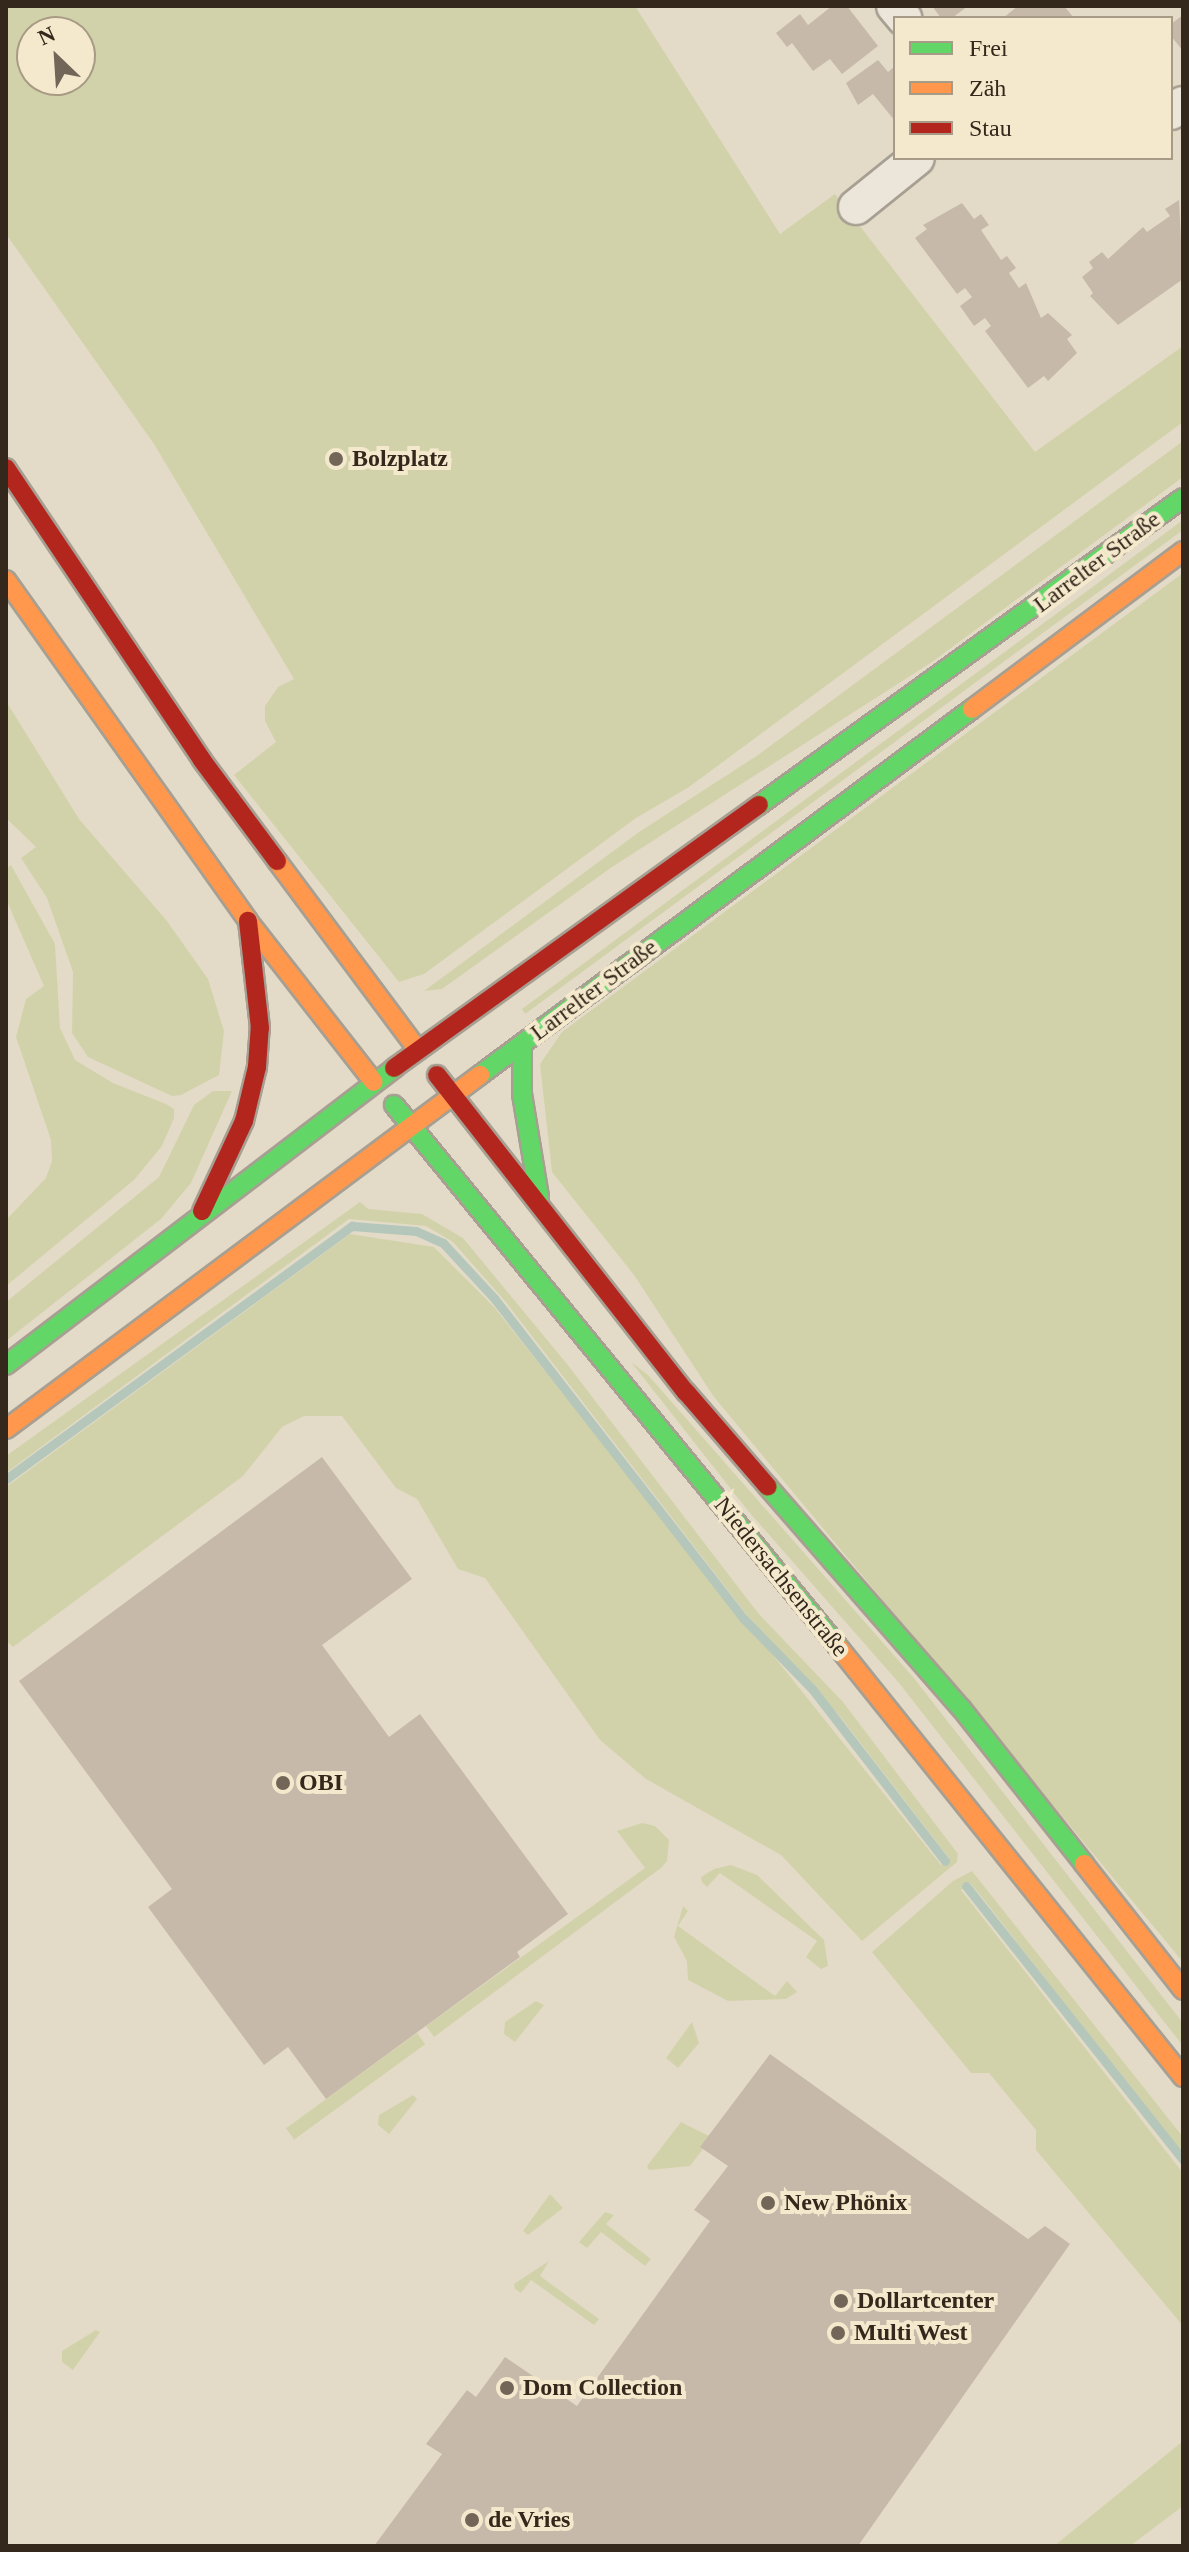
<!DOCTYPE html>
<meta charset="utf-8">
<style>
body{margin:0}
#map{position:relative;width:1189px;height:2552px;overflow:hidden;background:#e3dbc8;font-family:"Times New Roman",serif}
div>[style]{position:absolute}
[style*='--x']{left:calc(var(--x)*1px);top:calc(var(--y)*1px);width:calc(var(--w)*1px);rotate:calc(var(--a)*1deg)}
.green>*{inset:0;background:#d2d2aa;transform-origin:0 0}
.stream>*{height:9px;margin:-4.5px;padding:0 4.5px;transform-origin:4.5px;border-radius:4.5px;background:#b5c7bb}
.building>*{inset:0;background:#c6b9a9}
.roads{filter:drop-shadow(2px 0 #a79f92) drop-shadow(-2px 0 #a79f92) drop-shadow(0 2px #a79f92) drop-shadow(0 -2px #a79f92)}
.street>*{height:34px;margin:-17px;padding:0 17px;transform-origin:17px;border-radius:17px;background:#ebe5da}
.fast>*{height:18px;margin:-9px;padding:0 9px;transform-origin:9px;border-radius:9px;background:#63d668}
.slow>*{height:18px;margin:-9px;padding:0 9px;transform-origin:9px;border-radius:9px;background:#ff974d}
.jam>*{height:18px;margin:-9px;padding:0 9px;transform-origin:9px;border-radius:9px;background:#b3261e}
.dots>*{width:22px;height:22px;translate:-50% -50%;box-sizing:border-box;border:4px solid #f5e9cd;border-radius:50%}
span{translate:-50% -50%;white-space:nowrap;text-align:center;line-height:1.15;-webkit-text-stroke:8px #f5e9cd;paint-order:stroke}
.poi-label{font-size:24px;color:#34271b;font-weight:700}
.left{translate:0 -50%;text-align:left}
.street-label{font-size:24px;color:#34271b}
.frame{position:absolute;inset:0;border:8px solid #34271b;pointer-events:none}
.legend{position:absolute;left:893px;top:16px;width:280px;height:144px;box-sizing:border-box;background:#f5e9cd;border:2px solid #a89b86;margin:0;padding:10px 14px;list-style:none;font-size:24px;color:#34271b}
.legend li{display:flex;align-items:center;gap:16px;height:40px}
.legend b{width:40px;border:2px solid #a89b86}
.north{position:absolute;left:16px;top:16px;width:80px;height:80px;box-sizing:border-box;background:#f5e9cd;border:2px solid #a89b86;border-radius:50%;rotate:335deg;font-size:22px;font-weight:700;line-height:32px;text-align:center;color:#34271b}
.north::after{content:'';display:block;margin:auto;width:28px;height:36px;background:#716658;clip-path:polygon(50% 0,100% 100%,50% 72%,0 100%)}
</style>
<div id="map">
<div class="green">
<i style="clip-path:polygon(evenodd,6px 6px,635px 6px,780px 234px,835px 194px,1035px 452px,1183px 346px,1183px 422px,689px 787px,636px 818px,424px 974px,399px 982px,234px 775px,276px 742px,265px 721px,265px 706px,278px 687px,294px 679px,154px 444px,6px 234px,6px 6px,32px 32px,80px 32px,80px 80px,32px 80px,32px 32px)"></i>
<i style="clip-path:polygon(1183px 441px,1183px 477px,932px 662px,612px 867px,442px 989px,424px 991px,639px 832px,758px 755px)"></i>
<i style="clip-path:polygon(1183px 520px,1183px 530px,525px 1014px,522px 1009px)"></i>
<i style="clip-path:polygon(1183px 573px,1183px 1962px,714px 1397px,634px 1275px,552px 1172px,540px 1064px,562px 1032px)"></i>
<i style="clip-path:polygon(6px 701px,79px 819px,167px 921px,208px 979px,224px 1031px,219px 1075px,181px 1095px,172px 1096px,88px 1057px,72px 1033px,73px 972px,47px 898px,21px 858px,36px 847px,6px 818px)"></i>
<i style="clip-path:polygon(11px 865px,55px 944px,60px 1028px,75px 1060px,113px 1083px,166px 1104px,174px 1109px,174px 1118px,162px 1146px,134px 1180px,6px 1286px,6px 1220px,46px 1178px,52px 1161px,51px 1140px,16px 1037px,26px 999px,44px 986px,6px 899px,6px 869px)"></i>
<i style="clip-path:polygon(213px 1091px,232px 1091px,191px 1183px,161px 1219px,6px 1341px,6px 1302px,159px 1177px,194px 1105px)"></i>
<i style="clip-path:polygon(360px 1202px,368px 1209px,422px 1214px,463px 1238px,567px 1364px,758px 1613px,843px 1702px,958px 1854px,957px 1862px,862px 1941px,781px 1855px,646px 1779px,600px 1740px,485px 1578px,458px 1569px,417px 1499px,396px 1488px,342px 1416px,304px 1416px,282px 1427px,243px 1476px,13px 1647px,6px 1641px,6px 1487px,350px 1234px,434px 1247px,494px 1307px,941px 1865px,949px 1858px,842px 1719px,747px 1615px,505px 1301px,453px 1242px,426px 1226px,349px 1219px,6px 1473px,6px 1456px)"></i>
<i style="clip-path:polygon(631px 1362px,648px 1375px,913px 1677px,1183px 2023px,1183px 2046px,899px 1683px,749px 1512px)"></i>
<i style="clip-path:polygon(642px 1823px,655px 1826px,669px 1840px,667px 1861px,661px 1868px,434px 2037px,426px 2026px,645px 1868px,617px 1831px)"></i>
<i style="clip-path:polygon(731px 1865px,757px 1875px,824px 1940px,828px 1966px,821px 1969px,806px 1957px,817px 1941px,720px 1873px,707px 1887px,702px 1882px,701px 1877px,714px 1869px)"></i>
<i style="clip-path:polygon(972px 1871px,1183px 2137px,1183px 2157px,981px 1896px,970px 1883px,961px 1890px,1183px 2173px,1183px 2326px,1036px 2150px,1036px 2130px,989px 2073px,971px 2073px,872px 1952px,953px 1881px)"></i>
<i style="clip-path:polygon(683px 1906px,688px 1911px,678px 1926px,775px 1996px,787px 1981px,797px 1992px,786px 1999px,728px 2001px,688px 1980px,687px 1961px,674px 1937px)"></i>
<i style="clip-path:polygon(536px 2001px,544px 2005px,515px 2042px,504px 2034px,505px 2022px)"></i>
<i style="clip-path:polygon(692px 2022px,699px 2043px,678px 2068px,666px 2058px)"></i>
<i style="left:417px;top:2033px;width:14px;height:162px;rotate:54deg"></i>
<i style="clip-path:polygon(413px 2095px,417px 2099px,389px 2134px,378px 2125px,379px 2115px)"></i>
<i style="clip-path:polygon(681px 2122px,709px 2136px,703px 2149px,690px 2166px,649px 2170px,647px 2166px)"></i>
<i style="clip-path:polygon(550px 2194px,563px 2208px,528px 2235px,523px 2231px)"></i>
<i style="clip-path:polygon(605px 2212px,614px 2215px,606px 2224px,651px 2259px,645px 2266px,601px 2232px,587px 2248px,579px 2242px)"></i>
<i style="clip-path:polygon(549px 2261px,540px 2276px,599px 2319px,594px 2325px,531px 2280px,521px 2293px,515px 2289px,514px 2284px)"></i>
<i style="clip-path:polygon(96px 2330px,100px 2332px,73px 2370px,62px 2362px,62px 2351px)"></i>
<i style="clip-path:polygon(1183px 2441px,1183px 2506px,1130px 2546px,1054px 2546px)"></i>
</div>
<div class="stream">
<i style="--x:6;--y:1479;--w:429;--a:-36.2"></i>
<i style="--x:352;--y:1226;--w:64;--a:4.5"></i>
<i style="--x:416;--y:1231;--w:30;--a:24"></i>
<i style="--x:443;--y:1243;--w:75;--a:47.2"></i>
<i style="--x:494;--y:1298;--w:407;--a:52.1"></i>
<i style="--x:744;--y:1619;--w:99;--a:45.8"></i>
<i style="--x:813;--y:1690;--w:216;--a:52.3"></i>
<i style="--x:966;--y:1886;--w:350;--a:51.6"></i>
</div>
<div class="building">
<i style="clip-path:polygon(832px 6px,847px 6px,878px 46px,842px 74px,830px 59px,813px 71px,792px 43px,787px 47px,776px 33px,800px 14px,808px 25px)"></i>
<i style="clip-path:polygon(932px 6px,968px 6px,952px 18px,941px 18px)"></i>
<i style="clip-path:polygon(1018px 6px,1064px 6px,1074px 18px,1003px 18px)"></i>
<i style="clip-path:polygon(1183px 15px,1183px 51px,1171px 36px,1171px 24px)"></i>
<i style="clip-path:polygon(878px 60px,888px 72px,895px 66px,895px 121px,873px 94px,858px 105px,846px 83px)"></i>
<i style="clip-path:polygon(1179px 200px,1183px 279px,1118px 325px,1090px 296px,1093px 293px,1082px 277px,1093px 268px,1089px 262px,1102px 252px,1108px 259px,1143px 227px,1147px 232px,1170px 216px,1165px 209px)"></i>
<i style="clip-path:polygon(962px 203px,974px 219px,981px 214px,989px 225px,981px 230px,1001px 260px,1007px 256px,1016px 268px,1009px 273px,1019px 288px,1026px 283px,1041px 318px,1048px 313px,1072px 335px,1067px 339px,1077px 353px,1048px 381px,1044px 376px,1028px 388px,985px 331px,991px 326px,985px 318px,974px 326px,960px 306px,972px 297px,965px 288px,957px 294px,915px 238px,927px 229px,923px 225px)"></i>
<i style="clip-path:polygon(322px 1457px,412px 1579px,322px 1645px,389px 1737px,420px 1714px,568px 1914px,517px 1952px,520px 1957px,326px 2099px,288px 2047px,264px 2065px,148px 1907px,172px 1889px,19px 1681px)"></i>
<i style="clip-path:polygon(770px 2054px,1028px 2239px,1045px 2226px,1070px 2244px,858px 2546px,374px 2546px,442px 2454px,426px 2444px,467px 2390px,476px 2397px,505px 2357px,577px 2406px,710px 2221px,694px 2210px,728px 2166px,700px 2147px)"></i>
</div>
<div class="roads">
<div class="street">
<i style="--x:894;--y:6;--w:16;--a:50"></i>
<i style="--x:1171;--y:112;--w:14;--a:-34"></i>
<i style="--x:856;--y:207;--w:78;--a:-38.8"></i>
</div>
<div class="fast">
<i style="--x:759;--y:805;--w:523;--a:-35.91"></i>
<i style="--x:522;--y:1045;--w:49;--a:90"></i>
<i style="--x:522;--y:1094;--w:104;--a:80.6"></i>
<i style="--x:480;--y:1075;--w:613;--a:-36.65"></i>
<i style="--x:394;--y:1105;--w:702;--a:50.66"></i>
<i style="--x:6;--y:1365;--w:489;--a:-37.4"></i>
<i style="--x:768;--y:1487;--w:293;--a:48.9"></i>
<i style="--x:961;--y:1708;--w:199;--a:51.7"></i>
</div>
<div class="slow">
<i style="--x:6;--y:580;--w:418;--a:54.6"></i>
<i style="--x:248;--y:921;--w:204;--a:52"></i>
<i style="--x:972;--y:709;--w:264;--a:-36.8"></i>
<i style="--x:277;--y:861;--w:236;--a:53.3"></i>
<i style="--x:6;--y:1429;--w:592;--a:-36.75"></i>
<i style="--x:839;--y:1648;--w:550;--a:51.28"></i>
<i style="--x:1084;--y:1864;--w:160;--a:51.8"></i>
</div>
<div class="jam">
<i style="--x:6;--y:468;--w:352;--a:56.1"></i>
<i style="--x:202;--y:760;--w:126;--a:53.4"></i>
<i style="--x:394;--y:1068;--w:450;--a:-35.8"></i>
<i style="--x:437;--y:1075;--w:403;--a:51.9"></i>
<i style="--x:686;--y:1392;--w:125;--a:49.2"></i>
<i style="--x:202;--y:1211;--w:99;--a:-65"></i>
<i style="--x:244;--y:1121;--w:56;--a:-76.5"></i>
<i style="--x:257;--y:1067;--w:39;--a:-86"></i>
<i style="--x:260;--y:1028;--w:108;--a:-96.4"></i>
</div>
</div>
<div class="dots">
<i style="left:336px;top:459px;background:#716658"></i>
<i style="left:283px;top:1783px;background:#716658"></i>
<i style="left:768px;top:2203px;background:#716658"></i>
<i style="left:841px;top:2301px;background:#716658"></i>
<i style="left:838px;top:2333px;background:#716658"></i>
<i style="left:507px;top:2388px;background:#716658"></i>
<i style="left:472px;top:2520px;background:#716658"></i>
</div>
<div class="poi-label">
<span class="left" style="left:352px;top:459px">Bolzplatz</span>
<span class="left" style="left:299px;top:1783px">OBI</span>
<span class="left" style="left:784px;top:2203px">New Phönix</span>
<span class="left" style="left:857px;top:2301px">Dollartcenter</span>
<span class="left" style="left:854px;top:2333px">Multi West</span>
<span class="left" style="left:523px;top:2388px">Dom Collection</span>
<span class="left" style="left:488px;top:2520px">de Vries</span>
</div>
<div class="street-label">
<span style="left:1097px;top:562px;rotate:-37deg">Larrelter Straße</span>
<span style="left:594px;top:990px;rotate:-37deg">Larrelter Straße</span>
<span style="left:781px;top:1577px;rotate:51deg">Niedersachsenstraße</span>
</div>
<div class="frame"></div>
<ul class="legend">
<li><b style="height:10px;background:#63d668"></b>Frei</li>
<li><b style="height:10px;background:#ff974d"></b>Zäh</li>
<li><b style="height:10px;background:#b3261e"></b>Stau</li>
</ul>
<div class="north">N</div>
</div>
